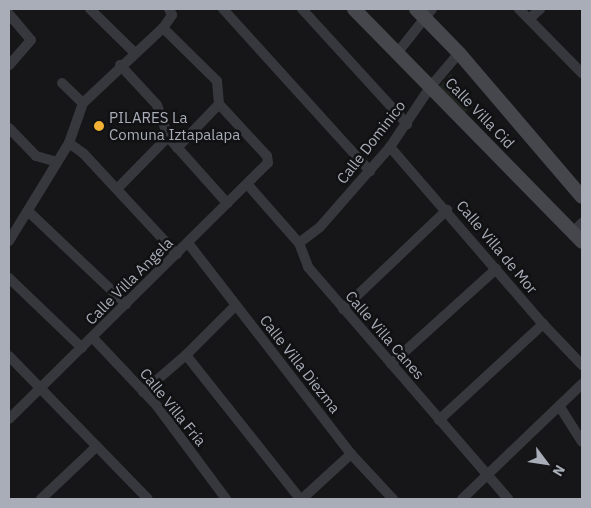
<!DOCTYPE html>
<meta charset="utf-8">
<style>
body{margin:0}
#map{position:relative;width:591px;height:508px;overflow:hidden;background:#161618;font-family:"IBM Plex Sans",sans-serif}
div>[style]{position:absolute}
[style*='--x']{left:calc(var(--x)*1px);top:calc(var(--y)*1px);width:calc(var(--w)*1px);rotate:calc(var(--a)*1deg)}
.green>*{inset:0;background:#1e261f}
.street>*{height:10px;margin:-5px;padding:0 5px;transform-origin:5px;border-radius:5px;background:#37383d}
.secondary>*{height:14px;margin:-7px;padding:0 7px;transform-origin:7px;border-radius:7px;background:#45474d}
.dots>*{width:14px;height:14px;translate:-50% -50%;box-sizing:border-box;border:2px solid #111113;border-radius:50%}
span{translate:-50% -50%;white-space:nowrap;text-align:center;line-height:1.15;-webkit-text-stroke:5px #111113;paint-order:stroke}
.street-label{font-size:15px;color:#a8adb8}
.poi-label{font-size:15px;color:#a8adb8}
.left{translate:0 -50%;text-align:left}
.frame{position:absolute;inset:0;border:10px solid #a8adb8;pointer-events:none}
.north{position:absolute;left:521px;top:438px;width:50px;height:50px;-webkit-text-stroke:4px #111113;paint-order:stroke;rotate:121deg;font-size:14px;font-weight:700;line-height:20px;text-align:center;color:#a8adb8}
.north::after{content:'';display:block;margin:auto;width:18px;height:22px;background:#a8adb8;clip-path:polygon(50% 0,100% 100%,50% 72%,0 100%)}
</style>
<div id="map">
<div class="green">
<i style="clip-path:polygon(451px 74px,470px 106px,458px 122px,431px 95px)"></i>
</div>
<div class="street">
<i style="--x:90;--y:9;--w:63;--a:44.4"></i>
<i style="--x:223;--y:9;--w:219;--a:47.8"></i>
<i style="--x:302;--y:9;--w:156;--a:47.6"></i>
<i style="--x:519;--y:9;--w:90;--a:45.5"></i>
<i style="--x:9;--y:14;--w:34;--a:50"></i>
<i style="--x:31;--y:40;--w:33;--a:131"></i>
<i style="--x:529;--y:19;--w:15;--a:-42"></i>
<i style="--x:398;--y:52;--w:55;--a:-51.7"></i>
<i style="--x:120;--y:65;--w:54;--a:47.2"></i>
<i style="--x:157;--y:105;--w:34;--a:71"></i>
<i style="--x:168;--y:137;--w:89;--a:48.2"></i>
<i style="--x:62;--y:83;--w:29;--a:44"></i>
<i style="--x:9;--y:128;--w:39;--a:46"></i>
<i style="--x:36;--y:156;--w:22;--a:16"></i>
<i style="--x:69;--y:143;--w:17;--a:36"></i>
<i style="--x:83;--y:153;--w:138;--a:47.1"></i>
<i style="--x:390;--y:147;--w:234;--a:49.2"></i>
<i style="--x:543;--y:324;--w:57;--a:46.4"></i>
<i style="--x:177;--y:148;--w:61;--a:-46.3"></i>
<i style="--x:248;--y:185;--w:77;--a:48.7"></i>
<i style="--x:299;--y:243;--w:26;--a:69"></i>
<i style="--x:308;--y:267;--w:306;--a:49.2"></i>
<i style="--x:117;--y:189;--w:73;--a:-45.6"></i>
<i style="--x:29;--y:212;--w:134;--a:43.5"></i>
<i style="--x:573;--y:232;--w:13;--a:-45"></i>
<i style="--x:9;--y:241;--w:115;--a:-58.5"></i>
<i style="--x:69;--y:143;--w:42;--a:-70.7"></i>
<i style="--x:83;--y:103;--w:110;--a:-43.2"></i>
<i style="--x:163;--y:28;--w:16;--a:-55"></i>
<i style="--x:172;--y:15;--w:7;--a:-117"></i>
<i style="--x:188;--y:243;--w:267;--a:52.3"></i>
<i style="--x:351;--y:454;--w:62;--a:47"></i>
<i style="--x:299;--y:243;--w:26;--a:-37"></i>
<i style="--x:320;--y:227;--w:106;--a:-48.8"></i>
<i style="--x:390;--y:147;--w:73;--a:-56.1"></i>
<i style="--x:431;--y:86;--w:43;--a:-49.7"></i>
<i style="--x:9;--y:278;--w:101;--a:43.8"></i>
<i style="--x:343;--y:309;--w:144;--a:-43.6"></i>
<i style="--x:93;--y:338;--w:93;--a:46.7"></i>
<i style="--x:157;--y:406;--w:116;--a:53.4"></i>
<i style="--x:186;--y:355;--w:184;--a:51.6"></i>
<i style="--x:9;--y:356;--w:199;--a:45.8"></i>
<i style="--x:391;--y:364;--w:142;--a:-42.1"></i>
<i style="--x:143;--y:392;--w:57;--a:-40.7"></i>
<i style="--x:186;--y:355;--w:69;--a:-45"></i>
<i style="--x:560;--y:407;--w:41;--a:57.8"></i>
<i style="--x:9;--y:419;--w:364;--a:-44.7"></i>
<i style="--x:268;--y:163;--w:7;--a:-98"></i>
<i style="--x:267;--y:156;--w:71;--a:-132.7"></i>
<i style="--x:219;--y:104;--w:23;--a:-95"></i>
<i style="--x:217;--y:81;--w:76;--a:-135.5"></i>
<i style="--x:439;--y:420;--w:142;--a:-42.7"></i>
<i style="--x:41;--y:499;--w:77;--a:-43.4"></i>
<i style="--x:302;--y:499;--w:67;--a:-42.6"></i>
<i style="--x:462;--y:499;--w:166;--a:-43.8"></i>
</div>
<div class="secondary">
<i style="--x:354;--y:9;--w:326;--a:45.6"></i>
<i style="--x:416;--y:9;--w:62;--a:45.7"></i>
<i style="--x:459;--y:53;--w:189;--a:49.5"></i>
</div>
<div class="dots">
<i style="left:99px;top:126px;background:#f2b134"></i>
</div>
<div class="street-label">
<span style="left:480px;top:113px;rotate:46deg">Calle Villa Cid</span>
<span style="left:371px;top:142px;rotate:-52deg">Calle Dominico</span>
<span style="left:497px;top:247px;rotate:50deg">Calle Villa de Mor</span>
<span style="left:129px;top:281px;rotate:-45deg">Calle Villa Angela</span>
<span style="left:385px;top:335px;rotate:49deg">Calle Villa Canes</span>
<span style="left:300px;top:364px;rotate:52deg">Calle Villa Diezma</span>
<span style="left:173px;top:407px;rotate:51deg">Calle Villa Fría</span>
</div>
<div class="poi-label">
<span class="left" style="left:109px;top:126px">PILARES La<br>Comuna Iztapalapa</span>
</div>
<div class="frame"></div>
<div class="north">N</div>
</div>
